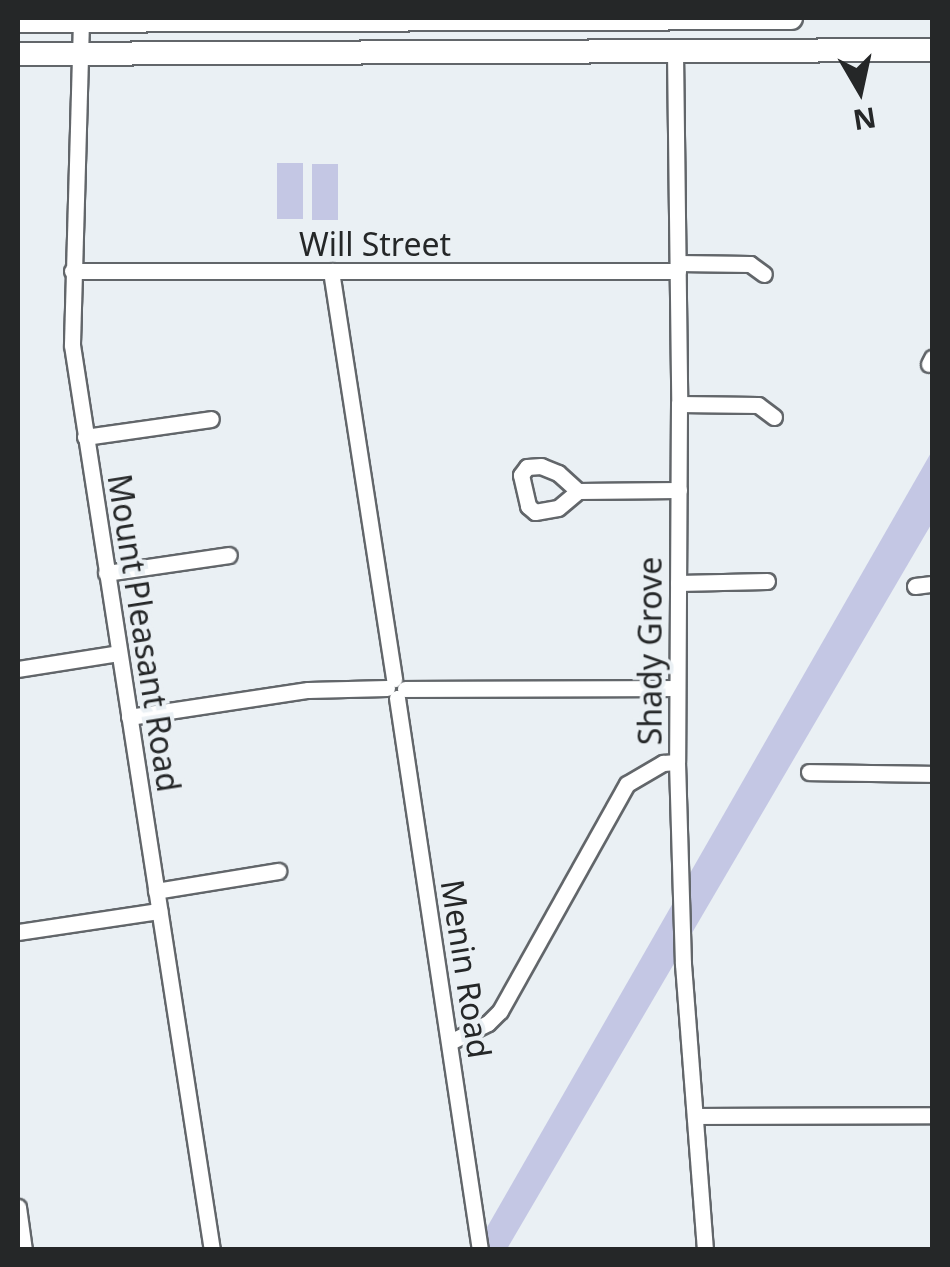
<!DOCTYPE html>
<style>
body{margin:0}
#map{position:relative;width:950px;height:1267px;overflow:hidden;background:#eaf0f4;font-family:"Noto Sans",sans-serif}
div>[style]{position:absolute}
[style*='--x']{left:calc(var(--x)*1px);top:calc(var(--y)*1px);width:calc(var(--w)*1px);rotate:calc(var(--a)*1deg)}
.green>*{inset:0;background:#c4c7e4;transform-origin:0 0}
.roads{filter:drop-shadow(2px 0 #62666a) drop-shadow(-2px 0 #62666a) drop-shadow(0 2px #62666a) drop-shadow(0 -2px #62666a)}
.street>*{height:15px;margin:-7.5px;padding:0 7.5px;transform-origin:7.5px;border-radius:7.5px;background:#fff}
.primary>*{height:22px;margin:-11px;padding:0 11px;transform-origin:11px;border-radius:11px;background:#fff}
span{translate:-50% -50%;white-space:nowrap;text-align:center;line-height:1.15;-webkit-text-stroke:8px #eaf0f4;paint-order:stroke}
.street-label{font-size:32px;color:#252728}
.frame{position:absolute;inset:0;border:20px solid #252728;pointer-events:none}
.north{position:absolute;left:810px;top:40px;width:100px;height:100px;-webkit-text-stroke:8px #eaf0f4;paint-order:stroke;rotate:171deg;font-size:28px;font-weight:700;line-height:40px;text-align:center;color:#252728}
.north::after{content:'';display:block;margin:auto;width:35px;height:45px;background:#252728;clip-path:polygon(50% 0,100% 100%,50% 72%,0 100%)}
</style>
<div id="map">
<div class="green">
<i style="left:277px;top:163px;width:26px;height:56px"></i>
<i style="left:312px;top:164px;width:26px;height:56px"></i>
<i style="clip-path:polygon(932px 451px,932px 523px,507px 1249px,474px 1250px)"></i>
</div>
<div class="roads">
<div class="street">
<i style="--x:81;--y:21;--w:324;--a:91.6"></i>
<i style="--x:72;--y:345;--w:916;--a:81.21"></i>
<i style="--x:675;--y:52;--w:352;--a:89.3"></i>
<i style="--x:679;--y:404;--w:358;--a:90.3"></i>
<i style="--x:677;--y:762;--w:202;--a:88.3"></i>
<i style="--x:683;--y:964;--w:287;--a:85.6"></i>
<i style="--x:678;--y:263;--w:72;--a:0.8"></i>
<i style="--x:750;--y:264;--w:17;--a:36"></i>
<i style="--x:72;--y:271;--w:606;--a:0"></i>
<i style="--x:331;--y:271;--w:413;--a:81.2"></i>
<i style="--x:929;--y:364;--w:7;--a:-63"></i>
<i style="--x:679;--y:404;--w:79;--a:0.7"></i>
<i style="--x:758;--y:405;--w:20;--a:37"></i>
<i style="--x:85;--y:437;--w:127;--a:-8.1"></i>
<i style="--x:578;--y:491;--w:27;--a:-138"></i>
<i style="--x:558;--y:473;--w:18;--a:-158"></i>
<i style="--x:541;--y:466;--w:14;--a:176"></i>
<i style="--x:527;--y:467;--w:10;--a:127"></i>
<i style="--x:521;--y:475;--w:32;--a:77"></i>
<i style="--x:528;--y:506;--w:9;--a:41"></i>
<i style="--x:535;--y:512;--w:23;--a:-10"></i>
<i style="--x:558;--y:508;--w:26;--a:-40"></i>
<i style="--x:578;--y:491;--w:101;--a:-0.6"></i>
<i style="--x:106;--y:573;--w:124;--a:-8.3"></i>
<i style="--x:678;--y:583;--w:89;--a:-1.3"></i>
<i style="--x:915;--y:586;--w:17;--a:-7"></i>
<i style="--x:18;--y:669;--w:102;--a:-9"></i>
<i style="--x:405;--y:689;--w:272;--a:-0.2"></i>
<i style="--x:397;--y:698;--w:558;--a:81.45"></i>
<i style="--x:129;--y:717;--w:181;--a:-8.6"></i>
<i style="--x:308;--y:690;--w:79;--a:-1.5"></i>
<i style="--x:809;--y:772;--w:123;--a:0.9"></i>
<i style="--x:156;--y:891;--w:124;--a:-9.3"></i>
<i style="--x:18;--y:932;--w:143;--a:-8.5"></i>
<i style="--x:450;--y:1042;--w:42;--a:-26.6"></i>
<i style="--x:488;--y:1023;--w:17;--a:-45"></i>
<i style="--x:500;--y:1011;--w:260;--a:-60.8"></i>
<i style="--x:627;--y:784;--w:42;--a:-30.3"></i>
<i style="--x:663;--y:763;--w:14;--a:-4"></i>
<i style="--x:695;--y:1116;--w:237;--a:-0.2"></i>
<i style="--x:18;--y:1207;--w:43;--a:82.1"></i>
</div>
<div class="primary">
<i style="--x:18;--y:21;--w:773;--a:-0.22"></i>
<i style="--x:18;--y:54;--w:914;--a:-0.25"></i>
</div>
</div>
<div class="street-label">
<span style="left:375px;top:244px">Will Street</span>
<span style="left:144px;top:633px;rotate:81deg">Mount Pleasant Road</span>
<span style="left:650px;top:651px;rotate:-90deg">Shady Grove</span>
<span style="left:466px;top:969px;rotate:81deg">Menin Road</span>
</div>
<div class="frame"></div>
<div class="north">N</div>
</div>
